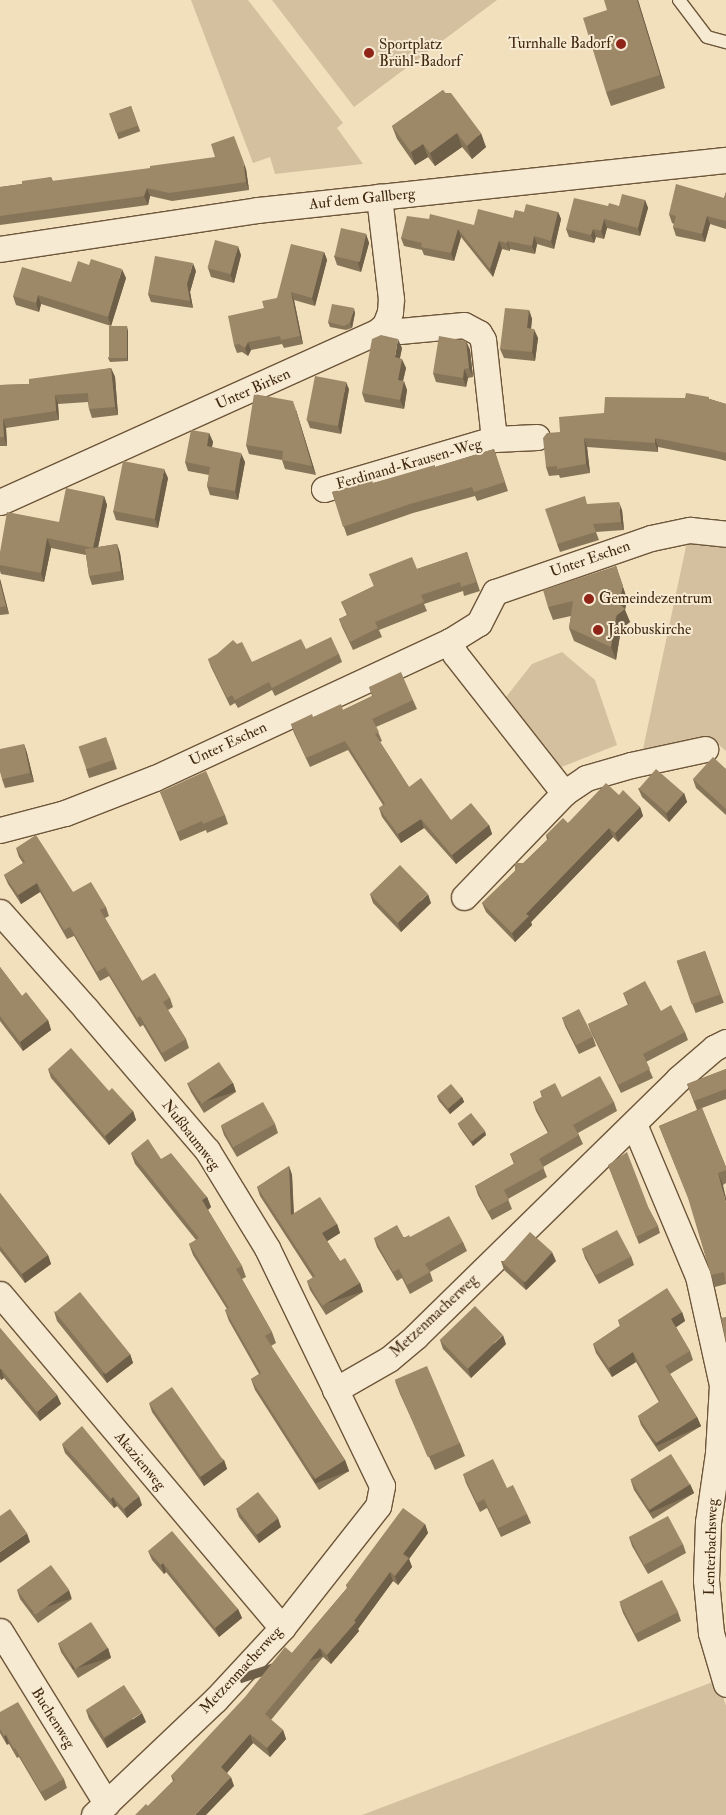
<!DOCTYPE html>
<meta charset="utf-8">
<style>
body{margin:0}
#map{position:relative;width:726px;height:1815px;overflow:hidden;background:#f2dfbb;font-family:"IM FELL Double Pica",serif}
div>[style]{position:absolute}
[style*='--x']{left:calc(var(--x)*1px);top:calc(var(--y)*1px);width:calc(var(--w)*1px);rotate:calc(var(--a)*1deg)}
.green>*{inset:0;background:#d4c09e}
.roads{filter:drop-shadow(1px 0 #6d563a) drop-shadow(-1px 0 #6d563a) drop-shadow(0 1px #6d563a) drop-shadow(0 -1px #6d563a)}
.service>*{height:12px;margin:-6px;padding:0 6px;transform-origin:6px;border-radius:6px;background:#f7ead3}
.minor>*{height:25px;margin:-12.5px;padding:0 12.5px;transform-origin:12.5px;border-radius:12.5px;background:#f7ead3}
.wall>*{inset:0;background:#877559;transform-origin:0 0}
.shaded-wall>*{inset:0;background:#6e5f49;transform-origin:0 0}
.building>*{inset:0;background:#9d8868;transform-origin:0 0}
.dots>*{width:14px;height:14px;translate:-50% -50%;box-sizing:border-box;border:2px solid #f7ead3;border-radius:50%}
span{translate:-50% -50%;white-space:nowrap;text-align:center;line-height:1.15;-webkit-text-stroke:4px #f7ead3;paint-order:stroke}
.poi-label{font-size:15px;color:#41290f}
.left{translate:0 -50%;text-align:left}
.right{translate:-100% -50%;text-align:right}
.street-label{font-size:15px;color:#41290f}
</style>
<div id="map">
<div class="green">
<i style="clip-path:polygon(191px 0,248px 0,343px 123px,337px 128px,363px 164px,275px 174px,270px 157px,253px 163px)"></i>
<i style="clip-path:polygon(272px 0,497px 0,354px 107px)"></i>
<i style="clip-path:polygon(688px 537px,726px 543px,726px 751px,710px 737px,643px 749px)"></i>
<i style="clip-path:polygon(562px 652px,595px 680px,617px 745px,559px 768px,503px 701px,532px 664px)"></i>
<i style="clip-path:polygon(718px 1680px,726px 1706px,726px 1815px,362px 1815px)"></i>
</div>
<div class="roads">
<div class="service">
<i style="--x:679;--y:0;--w:46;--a:52.9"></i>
<i style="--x:707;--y:37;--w:20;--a:15"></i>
</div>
<div class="minor">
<i style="--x:0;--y:249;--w:260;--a:-8.6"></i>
<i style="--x:257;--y:210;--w:472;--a:-6.1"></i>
<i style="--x:494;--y:439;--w:43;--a:-2.7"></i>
<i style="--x:324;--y:489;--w:177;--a:-16.4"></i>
<i style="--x:494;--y:439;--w:100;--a:-96.3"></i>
<i style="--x:483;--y:340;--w:8;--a:-120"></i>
<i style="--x:479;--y:333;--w:17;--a:-152"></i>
<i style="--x:464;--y:325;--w:65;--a:174.7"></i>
<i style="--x:399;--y:331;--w:15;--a:-157"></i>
<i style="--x:0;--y:502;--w:414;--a:-24.3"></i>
<i style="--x:377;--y:332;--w:11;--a:-41"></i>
<i style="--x:385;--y:325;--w:14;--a:-69"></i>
<i style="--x:390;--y:312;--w:13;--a:-86"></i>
<i style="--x:391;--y:299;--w:103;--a:-96.7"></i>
<i style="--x:450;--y:641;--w:14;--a:69"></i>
<i style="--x:455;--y:654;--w:177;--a:51.9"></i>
<i style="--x:564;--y:793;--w:27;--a:-34"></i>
<i style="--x:586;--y:778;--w:47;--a:-16.1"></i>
<i style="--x:631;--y:765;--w:76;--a:-12.2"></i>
<i style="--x:0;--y:830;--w:67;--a:-14.7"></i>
<i style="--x:65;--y:813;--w:97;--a:-21.3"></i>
<i style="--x:155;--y:778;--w:325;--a:-24.9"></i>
<i style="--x:450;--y:641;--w:34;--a:-32"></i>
<i style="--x:479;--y:623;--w:35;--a:-63"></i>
<i style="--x:495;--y:592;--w:165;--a:-19.1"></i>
<i style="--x:651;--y:538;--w:40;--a:-12"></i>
<i style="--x:690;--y:530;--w:36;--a:6"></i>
<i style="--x:464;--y:897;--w:144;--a:-46.1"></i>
<i style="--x:0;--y:912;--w:130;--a:48.4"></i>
<i style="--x:86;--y:1009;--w:186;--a:49.4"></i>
<i style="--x:207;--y:1150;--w:115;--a:58.5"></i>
<i style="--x:267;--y:1248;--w:264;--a:64.2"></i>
<i style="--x:382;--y:1486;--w:20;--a:101"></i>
<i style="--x:378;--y:1506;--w:155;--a:128.2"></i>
<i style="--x:282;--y:1628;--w:98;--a:132.9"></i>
<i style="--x:215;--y:1700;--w:167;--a:136.5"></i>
<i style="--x:634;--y:1124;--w:165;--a:67.2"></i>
<i style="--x:698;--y:1276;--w:112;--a:77.6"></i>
<i style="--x:722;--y:1385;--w:68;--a:93.4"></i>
<i style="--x:718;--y:1453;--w:70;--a:98.2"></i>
<i style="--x:708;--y:1522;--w:58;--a:92"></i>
<i style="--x:706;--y:1580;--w:53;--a:84.6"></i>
<i style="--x:711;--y:1633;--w:53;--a:73.6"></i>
<i style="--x:0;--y:1294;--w:437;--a:49.8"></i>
<i style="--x:335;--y:1390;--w:62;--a:-29.9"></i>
<i style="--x:389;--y:1359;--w:35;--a:-40"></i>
<i style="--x:416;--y:1336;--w:367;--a:-44.4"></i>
<i style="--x:678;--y:1079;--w:48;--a:-40.7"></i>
<i style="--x:714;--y:1048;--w:13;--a:-27"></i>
<i style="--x:0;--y:1631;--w:203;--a:58.3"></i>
</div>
</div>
<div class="wall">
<i style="clip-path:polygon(638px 0,665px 88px,611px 106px,606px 92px,607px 10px)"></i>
<i style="clip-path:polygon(443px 90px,486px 147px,472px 159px,462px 147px,435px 166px,428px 157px,415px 165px,397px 139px,392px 126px)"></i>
<i style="left:131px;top:106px;width:27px;height:23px;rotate:70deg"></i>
<i style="clip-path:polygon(246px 169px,249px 190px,172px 201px,150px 196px,148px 205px,0 225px,0 187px,22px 184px,51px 177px,53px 181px)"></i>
<i style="clip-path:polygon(726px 192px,726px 229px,710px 224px,705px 242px,676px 236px,673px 227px,674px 224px,672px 223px,669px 214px,724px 198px)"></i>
<i style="clip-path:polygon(645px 200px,648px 208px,640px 236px,607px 228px,604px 239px,596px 237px,594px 243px,569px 237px,566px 229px,608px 206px,619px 206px)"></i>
<i style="clip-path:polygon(524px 212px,558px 212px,561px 219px,554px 249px,537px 244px,535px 254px,510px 249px,510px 251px,502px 249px,493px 277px,461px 237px,454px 261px,424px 255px,422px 250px,404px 246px,401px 238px,513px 218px)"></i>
<i style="clip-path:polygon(366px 234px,369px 243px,361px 272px,337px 265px,334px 256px)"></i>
<i style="clip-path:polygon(324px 252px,327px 260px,315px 306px,294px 300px,303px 344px,284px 348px,282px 344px,251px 350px,248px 356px,242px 352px,237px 353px,234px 345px,264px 308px,277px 298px)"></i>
<i style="clip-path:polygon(241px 255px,234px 283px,211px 277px,208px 268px)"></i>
<i style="clip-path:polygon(196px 271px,190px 292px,193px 308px,151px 302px,148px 294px)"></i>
<i style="clip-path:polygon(126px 278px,111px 326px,41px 304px,39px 312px,16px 305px,13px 296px,71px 282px)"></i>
<i style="clip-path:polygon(529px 310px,532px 319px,531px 329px,538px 338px,535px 361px,504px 358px,500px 349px)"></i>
<i style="clip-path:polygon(355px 313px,352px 328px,346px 330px,330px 327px,328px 322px)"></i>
<i style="clip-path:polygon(128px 331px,128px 361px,110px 362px,108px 358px)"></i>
<i style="clip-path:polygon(466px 341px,470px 350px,473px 377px,468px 378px,466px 387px,436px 382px,433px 373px)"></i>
<i style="clip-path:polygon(402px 348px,400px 358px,406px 368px,403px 381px,407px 390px,404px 409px,365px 402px,362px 393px)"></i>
<i style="clip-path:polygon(111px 368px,115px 377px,118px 415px,92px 418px,89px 409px,88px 402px,58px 404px,59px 420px,6px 428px,7px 446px,0 446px,0 385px,29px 384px)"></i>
<i style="clip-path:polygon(349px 389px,341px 434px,310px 428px,307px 420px)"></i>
<i style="clip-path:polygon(710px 399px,726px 404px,726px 461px,719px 459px,658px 447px,658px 452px,587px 447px,590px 473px,560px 478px,559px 475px,549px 476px,546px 467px,560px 432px,604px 413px)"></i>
<i style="clip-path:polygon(296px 410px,316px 475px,285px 469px,282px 460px,249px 454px,246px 445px)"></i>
<i style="clip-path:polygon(209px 433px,213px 442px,212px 447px,245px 462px,238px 500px,210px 495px,207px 486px,209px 475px,188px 471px,185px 462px)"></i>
<i style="clip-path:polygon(494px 449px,508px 491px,477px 501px,475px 496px,413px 513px,347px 536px,332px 492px,373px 483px,435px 467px)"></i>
<i style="clip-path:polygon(168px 478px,158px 528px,116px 520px,113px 511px)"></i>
<i style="clip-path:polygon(104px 496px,107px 505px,98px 547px,117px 544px,120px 553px,124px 580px,92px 585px,89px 576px,86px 555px,51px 548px,44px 582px,1px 574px,0 571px,0 552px,59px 522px)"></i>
<i style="clip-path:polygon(588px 504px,622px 510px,624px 530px,596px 532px,599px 540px,560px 552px,557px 544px)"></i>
<i style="clip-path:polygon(467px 552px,480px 591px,464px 596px,463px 591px,424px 604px,427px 611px,379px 630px,382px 637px,353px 650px,342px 627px,339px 619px,347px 615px,341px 602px,374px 586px,369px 574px,417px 569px)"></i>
<i style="clip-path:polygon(616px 566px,627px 599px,625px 610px,630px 622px,621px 629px,616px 660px,574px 641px,569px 628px,571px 616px,553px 620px,548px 607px)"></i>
<i style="clip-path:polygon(0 579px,9px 614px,0 615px)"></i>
<i style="clip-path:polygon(306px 649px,339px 654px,342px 662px,275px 696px,272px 690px,238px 708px,235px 703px,230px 706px,211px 667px,208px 659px,252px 662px)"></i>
<i style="clip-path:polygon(369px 687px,413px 700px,417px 709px,376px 727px,382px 741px,380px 742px,409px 787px,451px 820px,489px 825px,492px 834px,456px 864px,424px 828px,401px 843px,382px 817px,379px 808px,383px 805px,348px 750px,310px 767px,294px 733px,291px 724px,313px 717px,343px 710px,372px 696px)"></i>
<i style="clip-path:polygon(24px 744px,27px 753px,34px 782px,5px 788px,2px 779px)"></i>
<i style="clip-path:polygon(109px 746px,117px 769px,89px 778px,86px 769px)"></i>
<i style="clip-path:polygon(726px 769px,726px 815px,696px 788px,693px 779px)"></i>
<i style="clip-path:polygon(638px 788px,684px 793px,687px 802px,669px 822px,642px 797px)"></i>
<i style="clip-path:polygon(160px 792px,225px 815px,228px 824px,207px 833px,206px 830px,180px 841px)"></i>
<i style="clip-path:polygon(619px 795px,640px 807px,643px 816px,618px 842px,613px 837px,531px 922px,532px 925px,515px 942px,486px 912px,482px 903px,547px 840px,546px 835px)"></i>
<i style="clip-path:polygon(16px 848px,73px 892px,106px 907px,109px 916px,105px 918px,142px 981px,170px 998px,173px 1007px,168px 1010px,186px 1039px,189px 1048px,165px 1062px,143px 1025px,140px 1027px,109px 976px,100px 981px,74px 936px,67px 939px,40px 892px,21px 904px,8px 884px,4px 875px,23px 863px,19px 857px)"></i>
<i style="clip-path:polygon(370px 894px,431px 903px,401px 932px,373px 903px)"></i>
<i style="left:705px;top:951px;width:55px;height:30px;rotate:70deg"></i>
<i style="clip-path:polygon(0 967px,22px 996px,48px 1020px,51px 1030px,23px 1051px,0 1021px)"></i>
<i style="clip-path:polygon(623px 993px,661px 1011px,685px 1032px,688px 1040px,646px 1062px,653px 1078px,621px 1093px,591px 1032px,588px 1024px,628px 1005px)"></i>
<i style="clip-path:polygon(562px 1017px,593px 1037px,596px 1046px,579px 1054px,565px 1026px)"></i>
<i style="clip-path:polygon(48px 1069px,109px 1091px,133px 1111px,136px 1120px,109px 1145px,51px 1078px)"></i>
<i style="clip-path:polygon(726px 1069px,726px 1099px,702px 1108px,726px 1167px,726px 1183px,723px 1185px,726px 1284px,715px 1287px,711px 1275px,690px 1202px,659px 1126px,697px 1110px,687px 1084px)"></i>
<i style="clip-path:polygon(187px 1083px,233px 1083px,236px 1092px,204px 1113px,191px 1092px)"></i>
<i style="clip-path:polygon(540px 1091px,562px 1097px,614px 1102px,617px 1111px,578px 1133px,583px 1144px,543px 1167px,547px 1177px,508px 1199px,512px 1209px,492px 1220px,478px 1195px,475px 1186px,514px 1164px,510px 1154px,548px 1133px,536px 1111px,533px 1102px,542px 1097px)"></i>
<i style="clip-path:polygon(437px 1096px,462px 1097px,464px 1102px,450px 1114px,439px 1101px)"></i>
<i style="clip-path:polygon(275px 1124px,278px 1133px,237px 1157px,224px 1135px,221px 1126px)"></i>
<i style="clip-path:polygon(458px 1124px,486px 1135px,473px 1146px,460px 1128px)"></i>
<i style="clip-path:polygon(131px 1153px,161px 1159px,207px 1197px,211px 1207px,208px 1210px,242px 1266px,246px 1277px,242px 1279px,272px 1332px,276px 1343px,271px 1346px,345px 1460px,349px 1471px,319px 1490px,255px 1390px,251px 1379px,259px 1374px,229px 1321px,225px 1310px,227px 1309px,193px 1255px,189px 1244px,196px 1240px,135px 1164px)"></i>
<i style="clip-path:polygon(608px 1165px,649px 1209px,658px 1226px,660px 1233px,639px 1244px)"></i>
<i style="clip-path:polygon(289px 1166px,292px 1175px,294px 1213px,337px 1224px,340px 1233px,327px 1241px,340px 1261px,360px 1283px,363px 1292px,326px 1315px,310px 1290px,307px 1281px,313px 1278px,260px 1196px,257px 1187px)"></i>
<i style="clip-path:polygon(0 1193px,48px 1255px,51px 1264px,25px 1283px,0 1251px)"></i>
<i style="clip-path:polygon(410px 1237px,463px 1242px,467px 1251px,430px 1272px,433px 1281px,410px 1294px,402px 1278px,397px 1281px,377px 1247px,374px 1238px)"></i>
<i style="clip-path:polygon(582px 1249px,631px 1256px,634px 1265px,599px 1284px,585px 1258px)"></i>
<i style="clip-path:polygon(501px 1261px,556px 1261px,526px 1290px,504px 1270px)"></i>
<i style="clip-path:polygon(54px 1311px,130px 1354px,133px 1363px,107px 1383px,57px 1321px)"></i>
<i style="clip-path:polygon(682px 1312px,685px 1321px,676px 1327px,690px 1351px,693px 1360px,670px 1374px,697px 1417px,701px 1426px,659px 1452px,641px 1425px,638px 1416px,659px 1402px,636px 1362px,612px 1377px,596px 1353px,593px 1344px,620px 1326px,618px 1320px)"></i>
<i style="clip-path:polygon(0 1328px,57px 1395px,61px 1404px,40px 1421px,4px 1378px,1px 1380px,0 1378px)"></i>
<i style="clip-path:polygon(440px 1340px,506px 1344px,471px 1378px,443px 1349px)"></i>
<i style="clip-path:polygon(395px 1381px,460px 1443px,465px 1456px,435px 1470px,400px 1394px)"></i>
<i style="clip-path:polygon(149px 1403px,224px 1460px,227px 1469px,204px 1486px,152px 1412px)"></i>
<i style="clip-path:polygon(62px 1444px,142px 1505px,127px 1518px,117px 1506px,114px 1508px,65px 1453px)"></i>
<i style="clip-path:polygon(463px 1474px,527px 1514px,531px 1523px,501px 1537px,487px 1508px,480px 1512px,466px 1483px)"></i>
<i style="clip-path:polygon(631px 1481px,690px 1484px,694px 1493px,653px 1519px,634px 1490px)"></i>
<i style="clip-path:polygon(236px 1508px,281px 1527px,259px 1543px,239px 1517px)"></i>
<i style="clip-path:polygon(425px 1524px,428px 1533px,409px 1559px,412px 1567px,398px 1585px,393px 1581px,358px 1629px,359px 1631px,331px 1664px,323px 1657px,271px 1720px,283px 1730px,286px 1739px,270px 1757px,253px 1743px,227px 1773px,234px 1786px,148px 1806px,173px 1781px,171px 1776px,292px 1653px,347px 1588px,346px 1585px)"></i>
<i style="clip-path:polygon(629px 1537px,683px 1544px,686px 1553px,648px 1574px,632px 1546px)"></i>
<i style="clip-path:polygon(148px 1551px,238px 1609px,242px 1618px,219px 1637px,166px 1572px,164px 1574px,152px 1560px)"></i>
<i style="clip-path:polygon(17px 1590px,72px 1599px,38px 1623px,20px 1599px)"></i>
<i style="clip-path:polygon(620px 1604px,678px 1612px,681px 1621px,638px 1642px,623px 1613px)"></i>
<i style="clip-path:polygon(58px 1643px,108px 1648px,111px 1658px,78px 1678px,61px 1652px)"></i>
<i style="clip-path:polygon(86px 1710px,146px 1722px,107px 1748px,89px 1719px)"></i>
<i style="clip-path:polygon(0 1712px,64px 1779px,67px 1788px,45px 1801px,19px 1757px,17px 1758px,9px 1744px,7px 1745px,0 1733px)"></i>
</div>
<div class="shaded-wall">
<i style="clip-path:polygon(637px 0,638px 0,665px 88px,660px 75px)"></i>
<i style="clip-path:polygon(457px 133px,462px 147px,435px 166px,430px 153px)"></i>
<i style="clip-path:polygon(481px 133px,486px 147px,472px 159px,467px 146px)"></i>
<i style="clip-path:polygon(423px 144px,428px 157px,415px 165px,411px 152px)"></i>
<i style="clip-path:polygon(243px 160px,246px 169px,249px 190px,246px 182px)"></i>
<i style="clip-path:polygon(147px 188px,150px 196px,148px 205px,144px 196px)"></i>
<i style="clip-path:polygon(645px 200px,648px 208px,640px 236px,638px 228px)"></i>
<i style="clip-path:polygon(558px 212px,561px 219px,554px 249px,551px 241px)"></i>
<i style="clip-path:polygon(707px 216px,710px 224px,705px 242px,702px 234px)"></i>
<i style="clip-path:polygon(604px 219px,607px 228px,604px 239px,601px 231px)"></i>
<i style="clip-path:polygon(458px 229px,461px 237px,454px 261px,451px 253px)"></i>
<i style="clip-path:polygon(593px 229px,596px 237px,594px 243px,591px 235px)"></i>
<i style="clip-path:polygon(366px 234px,369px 243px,361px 272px,358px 263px)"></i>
<i style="clip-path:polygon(534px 236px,537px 244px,535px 254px,532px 246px)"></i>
<i style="clip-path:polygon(499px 241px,502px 249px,493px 277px,490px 269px)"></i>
<i style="clip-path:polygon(507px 241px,510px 249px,510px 251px,507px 243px)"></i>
<i style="clip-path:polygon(238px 246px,241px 255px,234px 283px,230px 274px)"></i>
<i style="clip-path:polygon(324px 252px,327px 260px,315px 306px,312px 298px)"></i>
<i style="clip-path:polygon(193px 263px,196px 271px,190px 292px,193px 308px,190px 301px,187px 284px)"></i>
<i style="clip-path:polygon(122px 269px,126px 278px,111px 326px,108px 317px)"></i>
<i style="clip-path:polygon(291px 292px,294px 300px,303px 344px,300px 336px)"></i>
<i style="clip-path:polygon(38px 295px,41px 304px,39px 312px,36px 303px)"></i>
<i style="clip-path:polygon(354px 308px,355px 313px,352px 328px,350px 323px)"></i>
<i style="clip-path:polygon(529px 310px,532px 319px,530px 337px,527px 328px)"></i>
<i style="clip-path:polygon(127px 326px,128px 331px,128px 361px,126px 356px)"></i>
<i style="clip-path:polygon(534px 329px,538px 338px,535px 361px,532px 352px)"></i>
<i style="clip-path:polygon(398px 339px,402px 348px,398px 366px,395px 357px)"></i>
<i style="clip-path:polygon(466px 341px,470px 350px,473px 377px,469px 368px)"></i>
<i style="clip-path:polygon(248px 342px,251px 350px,248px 356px,245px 348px)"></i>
<i style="clip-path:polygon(402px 359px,406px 368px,401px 389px,398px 380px)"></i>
<i style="clip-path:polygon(111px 368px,115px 377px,118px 415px,115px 407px)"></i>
<i style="clip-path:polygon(464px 369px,468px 378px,466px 387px,463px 378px)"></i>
<i style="clip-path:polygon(404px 381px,407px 390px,404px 409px,400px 400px)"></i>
<i style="clip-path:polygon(346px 382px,349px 389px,341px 434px,338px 426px)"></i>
<i style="clip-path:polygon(55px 395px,58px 404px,59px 420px,56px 411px)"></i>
<i style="clip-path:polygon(293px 401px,296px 410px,316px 475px,312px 466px)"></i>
<i style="clip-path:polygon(3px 419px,6px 428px,7px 446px,4px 437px)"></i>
<i style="clip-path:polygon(209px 433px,213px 442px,210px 455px,207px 446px)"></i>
<i style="clip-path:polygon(584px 438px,587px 447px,590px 473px,586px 464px)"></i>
<i style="clip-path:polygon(655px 438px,658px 447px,658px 452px,655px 443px)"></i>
<i style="clip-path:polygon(241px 453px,245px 462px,238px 500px,235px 491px)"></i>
<i style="clip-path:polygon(164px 469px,168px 478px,158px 528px,155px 519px)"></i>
<i style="clip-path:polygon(104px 496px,107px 505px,96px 557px,93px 548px)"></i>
<i style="clip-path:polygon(619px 502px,622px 510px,624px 530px,621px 522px)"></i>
<i style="clip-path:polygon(47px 538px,51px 548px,44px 582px,41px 573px)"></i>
<i style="clip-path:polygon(117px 544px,120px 553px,124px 580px,121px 571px)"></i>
<i style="clip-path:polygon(616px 566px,627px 599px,625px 610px,630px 622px,621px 629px,616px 660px,611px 647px,619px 603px)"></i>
<i style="clip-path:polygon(0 579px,9px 614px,6px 606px,0 583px)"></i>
<i style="clip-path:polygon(24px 744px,27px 753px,34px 782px,30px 773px)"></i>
<i style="clip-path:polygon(684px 793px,687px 802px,669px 822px,666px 813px)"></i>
<i style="clip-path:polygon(640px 807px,643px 816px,618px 842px,615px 833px)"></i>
<i style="clip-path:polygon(421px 819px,424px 828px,401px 843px,398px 834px)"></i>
<i style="clip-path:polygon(489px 825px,492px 834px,456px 864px,452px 855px)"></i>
<i style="clip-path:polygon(609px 828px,613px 837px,531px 922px,532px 925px,515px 942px,512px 933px,526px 914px)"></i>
<i style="clip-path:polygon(37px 883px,40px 892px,21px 904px,18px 895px)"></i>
<i style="clip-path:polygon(428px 894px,431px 903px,401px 932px,398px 923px)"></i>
<i style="clip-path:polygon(48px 1020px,51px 1030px,23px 1051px,20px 1042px)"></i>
<i style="left:233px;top:1083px;width:9px;height:38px;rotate:72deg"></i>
<i style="clip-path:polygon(462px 1097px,464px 1102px,450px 1114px,448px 1109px)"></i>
<i style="clip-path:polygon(133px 1111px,136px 1120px,109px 1145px,105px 1136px)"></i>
<i style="clip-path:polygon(485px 1131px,486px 1135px,473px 1146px,471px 1141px)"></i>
<i style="clip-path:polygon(289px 1166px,292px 1175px,294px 1224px,291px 1215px)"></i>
<i style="clip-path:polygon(718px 1173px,723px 1185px,726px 1198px,726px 1203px)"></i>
<i style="clip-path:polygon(207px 1197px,211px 1207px,206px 1211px,202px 1200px)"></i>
<i style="clip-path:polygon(337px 1224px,340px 1233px,326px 1242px,322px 1233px)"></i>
<i style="clip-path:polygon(552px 1252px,556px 1261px,526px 1290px,523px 1281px)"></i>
<i style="clip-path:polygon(48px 1255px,51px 1264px,25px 1283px,22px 1274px)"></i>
<i style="left:360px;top:1283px;width:9px;height:44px;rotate:72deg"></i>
<i style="clip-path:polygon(682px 1312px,685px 1321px,675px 1328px,671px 1319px)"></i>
<i style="clip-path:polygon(503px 1335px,506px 1344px,471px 1378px,468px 1369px)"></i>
<i style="clip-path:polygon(633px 1352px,636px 1362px,612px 1377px,609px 1368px)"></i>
<i style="clip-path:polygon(130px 1354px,133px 1363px,107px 1383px,103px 1374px)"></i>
<i style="clip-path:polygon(0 1369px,1px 1369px,4px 1378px,1px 1380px,0 1376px)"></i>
<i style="clip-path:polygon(57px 1395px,61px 1404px,40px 1421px,37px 1412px)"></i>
<i style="left:697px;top:1417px;width:10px;height:49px;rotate:66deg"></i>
<i style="clip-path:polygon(224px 1460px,227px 1469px,204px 1486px,200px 1477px)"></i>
<i style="left:345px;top:1460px;width:12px;height:36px;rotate:70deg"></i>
<i style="left:690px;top:1484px;width:10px;height:48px;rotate:66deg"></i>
<i style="clip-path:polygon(139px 1496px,142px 1505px,127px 1518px,124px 1509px)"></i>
<i style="clip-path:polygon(113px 1497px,117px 1506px,114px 1508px,111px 1499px)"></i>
<i style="clip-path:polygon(278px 1518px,281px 1527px,259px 1543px,256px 1534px)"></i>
<i style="clip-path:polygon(425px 1524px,428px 1533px,409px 1559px,412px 1567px,398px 1585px,395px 1576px,403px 1554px)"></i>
<i style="clip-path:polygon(27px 1533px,30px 1542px,0 1563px,0 1552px)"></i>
<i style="clip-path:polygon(163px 1563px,166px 1572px,164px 1574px,161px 1565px)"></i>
<i style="clip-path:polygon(390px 1572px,393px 1581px,358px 1629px,359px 1631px,331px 1664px,327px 1655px,354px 1621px)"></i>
<i style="left:69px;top:1590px;width:9px;height:42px;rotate:72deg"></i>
<i style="clip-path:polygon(238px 1609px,242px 1618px,219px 1637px,215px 1628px)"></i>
<i style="left:108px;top:1648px;width:10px;height:40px;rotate:73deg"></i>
<i style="left:320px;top:1648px;width:9px;height:86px;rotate:72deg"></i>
<i style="clip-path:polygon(142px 1713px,146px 1722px,107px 1748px,104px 1739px)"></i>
<i style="clip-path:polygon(283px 1730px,286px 1739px,270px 1757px,267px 1748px)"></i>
<i style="clip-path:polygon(250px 1734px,253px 1743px,224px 1776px,221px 1767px)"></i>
<i style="left:6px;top:1735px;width:9px;height:2px;rotate:72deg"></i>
<i style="clip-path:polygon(231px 1777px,234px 1786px,206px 1815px,195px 1815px)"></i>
</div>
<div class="building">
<i style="clip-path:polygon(604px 0,637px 0,660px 75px,606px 92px,583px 18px,607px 10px)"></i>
<i style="clip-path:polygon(443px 90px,445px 93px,451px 93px,481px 133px,467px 146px,457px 133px,430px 153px,423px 144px,411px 152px,392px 126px)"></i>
<i style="left:131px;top:106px;width:21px;height:23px;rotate:71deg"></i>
<i style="clip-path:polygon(234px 136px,243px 160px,246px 182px,169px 193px,147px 188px,144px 196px,0 216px,0 187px,22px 184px,22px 181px,51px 177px,52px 181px,150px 168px,150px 166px,215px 157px,211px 144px)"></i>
<i style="clip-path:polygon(676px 184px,724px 198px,726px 192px,726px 221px,707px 216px,702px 234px,673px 227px,676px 216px,669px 214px)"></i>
<i style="clip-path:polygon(622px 194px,645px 200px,638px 228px,604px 219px,601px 231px,593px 229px,591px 235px,566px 229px,574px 198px,608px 206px,609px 203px,619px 206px)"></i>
<i style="clip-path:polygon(526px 204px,558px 212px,551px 241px,534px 236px,532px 246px,507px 241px,507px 243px,499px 241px,490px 269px,458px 229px,451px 253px,421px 247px,422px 243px,401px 238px,407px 216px,429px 219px,430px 214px,474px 225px,478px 209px,513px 218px,515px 210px,524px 212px)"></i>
<i style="left:341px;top:228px;width:26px;height:29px;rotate:13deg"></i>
<i style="left:215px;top:240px;width:24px;height:29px;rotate:15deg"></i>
<i style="clip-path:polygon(291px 244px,324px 252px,312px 298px,291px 292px,300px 336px,281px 340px,280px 336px,248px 342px,245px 348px,239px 344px,234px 345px,228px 316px,264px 308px,262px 301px,277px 298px)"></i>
<i style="clip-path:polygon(155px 256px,193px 263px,187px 284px,190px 301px,148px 294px)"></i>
<i style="clip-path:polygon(91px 259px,122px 269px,108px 317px,38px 295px,36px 303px,13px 296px,22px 267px,71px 282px,78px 261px,89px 265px)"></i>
<i style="clip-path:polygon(332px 304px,354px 308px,350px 323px,344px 326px,328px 322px)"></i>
<i style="clip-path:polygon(505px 308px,529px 310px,527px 328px,534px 329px,532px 352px,500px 349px)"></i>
<i style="left:109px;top:326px;width:18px;height:32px"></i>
<i style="clip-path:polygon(381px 335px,398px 339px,395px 357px,402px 359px,398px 380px,404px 381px,400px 400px,362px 393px,372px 339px)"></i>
<i style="clip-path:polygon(439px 336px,466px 341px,469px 368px,464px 369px,463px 378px,433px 373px)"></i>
<i style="clip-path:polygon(111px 368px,115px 407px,89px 409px,88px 393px,55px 395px,56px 411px,3px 419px,4px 437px,0 437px,0 385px,29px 384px,29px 379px)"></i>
<i style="left:315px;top:376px;width:32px;height:45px;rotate:11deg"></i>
<i style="clip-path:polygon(686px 393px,709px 397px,709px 399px,726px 404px,726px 453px,715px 450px,655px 438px,655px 443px,584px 438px,586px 464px,557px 469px,557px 466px,546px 467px,543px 438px,547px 433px,560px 432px,559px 417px,604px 413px,605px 397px,685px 398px)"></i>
<i style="clip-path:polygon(254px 394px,293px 401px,312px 466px,282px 460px,283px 451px,246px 445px)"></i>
<i style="clip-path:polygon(191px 430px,209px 433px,207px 446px,241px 453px,235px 491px,207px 486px,210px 467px,185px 462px)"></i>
<i style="clip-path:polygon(494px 449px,505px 482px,474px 492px,472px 487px,410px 504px,343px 527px,332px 492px,372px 480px,373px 483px,435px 465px,435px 467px)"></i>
<i style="left:123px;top:461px;width:42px;height:51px;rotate:11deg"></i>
<i style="clip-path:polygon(66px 488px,104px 496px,93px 548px,117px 544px,121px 571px,89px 576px,85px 549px,93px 548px,47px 538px,41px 573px,0 565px,0 552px,7px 512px,59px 522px)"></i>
<i style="clip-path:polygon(585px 496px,587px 504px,619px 502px,621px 522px,593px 524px,596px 532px,557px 544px,545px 509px)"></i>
<i style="clip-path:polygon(467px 552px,476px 582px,461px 587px,460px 582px,421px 595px,424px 602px,375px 622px,378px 628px,350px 642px,339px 619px,348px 615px,341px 602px,374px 586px,369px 574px,412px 557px,417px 569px)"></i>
<i style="clip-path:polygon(616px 566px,623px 586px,619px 603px,625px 609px,616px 616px,611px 647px,569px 628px,573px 601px,548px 607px,543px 590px)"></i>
<i style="clip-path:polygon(0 583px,6px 606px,0 607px)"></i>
<i style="clip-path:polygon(331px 637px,339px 654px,272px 688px,269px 682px,235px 700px,232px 695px,227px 698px,208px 659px,217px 654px,233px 640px,237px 644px,242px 642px,252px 662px,301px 639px,306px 649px)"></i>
<i style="clip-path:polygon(401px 672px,413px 700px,372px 719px,379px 732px,375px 734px,409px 787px,421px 778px,451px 820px,471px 803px,489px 825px,452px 855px,421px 819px,398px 834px,379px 808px,385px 804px,345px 741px,306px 758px,291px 724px,312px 714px,313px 717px,341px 704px,343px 710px,373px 696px,369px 687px)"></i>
<i style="left:106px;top:737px;width:24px;height:29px;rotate:71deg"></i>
<i style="clip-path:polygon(24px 744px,30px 773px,2px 779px,0 772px,0 749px)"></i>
<i style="clip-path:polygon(713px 757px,726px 769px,726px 809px,693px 779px)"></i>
<i style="left:656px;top:769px;width:37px;height:26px;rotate:41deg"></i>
<i style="clip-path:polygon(206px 771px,225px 815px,203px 824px,202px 821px,177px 832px,160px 792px)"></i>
<i style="clip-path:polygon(606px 783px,619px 795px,623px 790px,640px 807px,615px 833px,609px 828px,526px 914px,529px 916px,512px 933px,482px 903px,515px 871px,515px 863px,524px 863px,549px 838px,546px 835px,563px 818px,568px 823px)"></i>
<i style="clip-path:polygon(36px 835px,73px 892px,91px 882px,106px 907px,100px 910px,142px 981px,155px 973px,170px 998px,163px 1002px,186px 1039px,162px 1053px,140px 1016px,137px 1018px,105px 967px,97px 972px,70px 927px,64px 930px,37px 883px,18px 895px,4px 875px,25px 862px,16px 848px)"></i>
<i style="left:400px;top:865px;width:40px;height:42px;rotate:46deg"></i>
<i style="left:705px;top:951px;width:46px;height:30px;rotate:71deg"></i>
<i style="clip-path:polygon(0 967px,22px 996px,26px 992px,48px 1020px,20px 1042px,0 1016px)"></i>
<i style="clip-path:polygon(645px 981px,661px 1011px,671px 1005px,685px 1032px,643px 1054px,650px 1069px,618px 1085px,588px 1024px,629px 1004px,623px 993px)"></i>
<i style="left:579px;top:1009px;width:31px;height:19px;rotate:63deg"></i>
<i style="clip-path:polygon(71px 1048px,109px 1091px,112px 1088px,133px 1111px,105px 1136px,48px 1069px)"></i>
<i style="left:219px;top:1062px;width:25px;height:38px;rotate:56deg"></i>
<i style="clip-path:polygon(726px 1069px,726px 1089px,694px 1101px,687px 1084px)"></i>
<i style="clip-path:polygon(600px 1076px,614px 1102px,573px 1125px,579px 1135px,539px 1159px,544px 1168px,504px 1190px,509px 1200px,488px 1211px,475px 1186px,515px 1163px,510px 1154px,549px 1132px,533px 1102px,543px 1096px,540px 1091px,555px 1083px,562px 1097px)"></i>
<i style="left:451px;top:1084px;width:17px;height:18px;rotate:50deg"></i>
<i style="left:263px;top:1102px;width:25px;height:48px;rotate:61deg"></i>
<i style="clip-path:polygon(702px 1108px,726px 1167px,726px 1170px,718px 1173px,726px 1203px,726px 1283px,724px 1272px,711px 1275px,688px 1198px,659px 1126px)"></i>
<i style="left:471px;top:1113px;width:23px;height:17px;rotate:52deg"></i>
<i style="clip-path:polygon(148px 1139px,161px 1159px,171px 1153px,207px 1197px,202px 1200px,242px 1266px,236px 1269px,272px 1332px,265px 1336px,345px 1460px,315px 1479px,251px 1379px,261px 1373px,225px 1310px,229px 1308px,189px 1244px,199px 1238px,131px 1153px)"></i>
<i style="clip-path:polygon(627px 1152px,649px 1209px,658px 1226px,636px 1237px,608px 1165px)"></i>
<i style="clip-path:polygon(289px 1166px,291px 1215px,320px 1197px,337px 1224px,322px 1233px,340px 1261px,345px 1258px,360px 1283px,322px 1306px,307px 1281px,315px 1276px,257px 1187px)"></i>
<i style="clip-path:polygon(0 1193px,48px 1255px,22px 1274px,0 1246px)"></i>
<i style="clip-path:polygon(449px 1216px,463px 1242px,425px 1264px,430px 1272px,407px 1285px,399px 1269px,393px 1272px,374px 1238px,397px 1225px,404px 1238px,409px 1235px,410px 1237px)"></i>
<i style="left:617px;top:1230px;width:30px;height:40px;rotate:62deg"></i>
<i style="left:530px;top:1232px;width:30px;height:41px;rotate:42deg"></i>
<i style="clip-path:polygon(667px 1288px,682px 1312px,671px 1319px,690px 1351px,665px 1366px,697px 1417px,656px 1443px,638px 1416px,660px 1401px,633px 1352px,609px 1368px,593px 1344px,621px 1325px,618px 1320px)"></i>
<i style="left:80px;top:1292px;width:80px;height:32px;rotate:51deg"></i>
<i style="left:475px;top:1306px;width:40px;height:49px;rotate:46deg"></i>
<i style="clip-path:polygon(726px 1317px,726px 1342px,721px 1318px)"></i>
<i style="clip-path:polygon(0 1328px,57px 1395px,37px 1412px,1px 1369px,0 1369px)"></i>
<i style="left:427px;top:1366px;width:84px;height:35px;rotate:67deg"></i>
<i style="left:172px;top:1387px;width:90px;height:28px;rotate:55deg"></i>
<i style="clip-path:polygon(82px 1426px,139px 1496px,124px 1509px,113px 1497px,111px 1499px,62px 1444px)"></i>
<i style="left:671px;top:1454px;width:36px;height:48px;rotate:58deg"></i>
<i style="clip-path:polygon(493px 1459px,507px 1488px,513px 1485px,527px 1514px,498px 1528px,484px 1499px,477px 1503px,463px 1474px)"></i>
<i style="left:258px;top:1492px;width:33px;height:27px;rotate:52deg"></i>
<i style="clip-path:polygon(403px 1508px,425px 1524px,403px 1554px,409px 1558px,395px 1576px,390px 1572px,354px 1621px,356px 1622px,327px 1655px,320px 1648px,265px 1714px,283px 1730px,267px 1748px,250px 1734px,221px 1767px,231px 1777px,195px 1815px,135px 1815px,146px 1804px,148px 1806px,175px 1780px,171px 1776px,245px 1697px,285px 1647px,292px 1653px,348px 1587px,346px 1585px)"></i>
<i style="clip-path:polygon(10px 1509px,27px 1533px,0 1552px,0 1516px)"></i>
<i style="left:668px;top:1516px;width:32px;height:44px;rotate:62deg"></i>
<i style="clip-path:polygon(172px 1531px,238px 1609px,215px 1628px,163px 1563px,161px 1565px,148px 1551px)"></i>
<i style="left:51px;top:1565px;width:31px;height:42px;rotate:54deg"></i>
<i style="left:662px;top:1580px;width:36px;height:48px;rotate:63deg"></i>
<i style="left:91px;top:1622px;width:31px;height:39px;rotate:57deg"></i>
<i style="left:124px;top:1685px;width:33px;height:45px;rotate:57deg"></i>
<i style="clip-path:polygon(18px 1702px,64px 1779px,41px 1792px,15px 1748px,14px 1749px,6px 1735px,4px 1736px,0 1729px,0 1712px)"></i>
</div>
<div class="dots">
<i style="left:621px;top:44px;background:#8f2418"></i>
<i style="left:369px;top:53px;background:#8f2418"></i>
<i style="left:589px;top:599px;background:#8f2418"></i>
<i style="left:598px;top:630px;background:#8f2418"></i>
</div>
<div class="poi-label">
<span class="left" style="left:379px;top:53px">Sportplatz<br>Brühl-Badorf</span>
<span class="right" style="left:611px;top:44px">Turnhalle Badorf</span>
<span class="left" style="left:599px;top:599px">Gemeindezentrum</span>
<span class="left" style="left:608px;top:630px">Jakobuskirche</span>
</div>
<div class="street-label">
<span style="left:362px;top:199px;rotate:-6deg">Auf dem Gallberg</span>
<span style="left:253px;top:389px;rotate:-24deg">Unter Birken</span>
<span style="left:409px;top:464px;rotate:-16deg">Ferdinand-Krausen-Weg</span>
<span style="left:590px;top:559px;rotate:-19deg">Unter Eschen</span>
<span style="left:228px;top:744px;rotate:-25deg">Unter Eschen</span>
<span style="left:191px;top:1135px;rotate:52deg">Nußbaumweg</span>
<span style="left:434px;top:1316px;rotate:-43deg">Metzenmacherweg</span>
<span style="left:140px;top:1461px;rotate:50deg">Akazienweg</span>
<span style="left:711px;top:1547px;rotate:-88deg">Lenterbachsweg</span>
<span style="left:241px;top:1670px;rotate:-47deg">Metzenmacherweg</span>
<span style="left:53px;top:1718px;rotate:58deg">Buchenweg</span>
</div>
</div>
